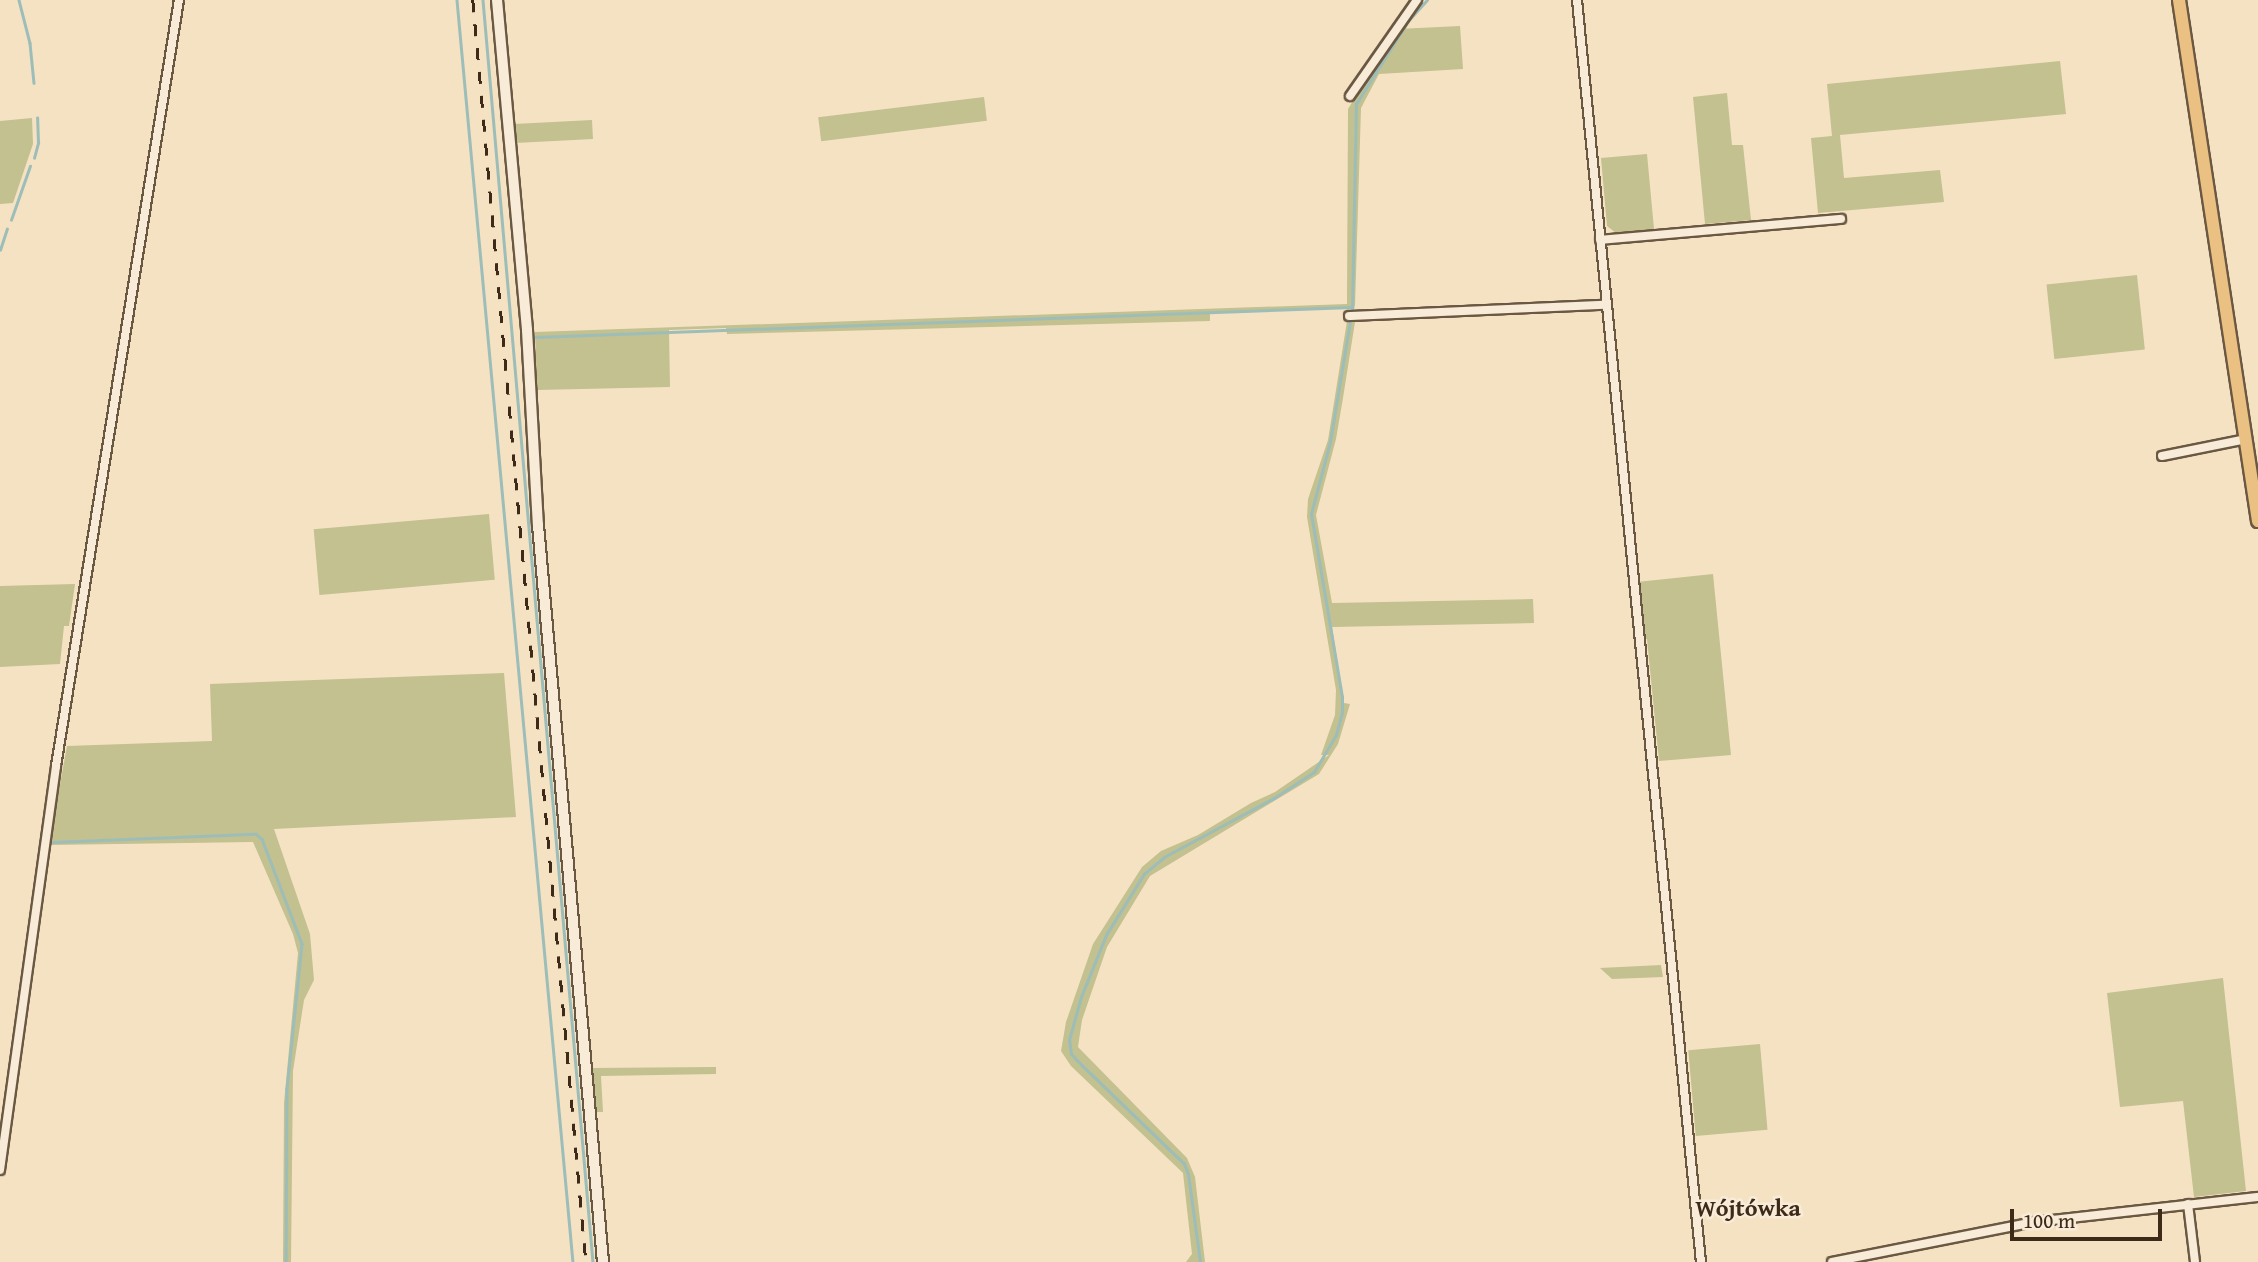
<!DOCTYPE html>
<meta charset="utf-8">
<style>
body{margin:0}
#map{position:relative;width:2258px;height:1262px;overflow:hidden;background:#f5e2c3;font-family:"Gentium Book Plus",serif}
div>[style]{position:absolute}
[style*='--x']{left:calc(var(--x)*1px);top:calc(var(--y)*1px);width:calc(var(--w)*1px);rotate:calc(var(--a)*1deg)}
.green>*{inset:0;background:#c2c18f;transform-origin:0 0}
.stream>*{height:2.5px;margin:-1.25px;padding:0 1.25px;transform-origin:1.25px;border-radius:1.25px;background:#9dbdb9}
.roads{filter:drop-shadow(2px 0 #6b5843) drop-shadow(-2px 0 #6b5843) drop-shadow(0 2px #6b5843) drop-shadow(0 -2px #6b5843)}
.minor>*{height:8px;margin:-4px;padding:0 4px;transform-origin:4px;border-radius:4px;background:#f8ecd8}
.tertiary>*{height:10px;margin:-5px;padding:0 5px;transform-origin:5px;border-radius:5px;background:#f8ecd8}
.primary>*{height:12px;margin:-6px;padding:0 6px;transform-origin:6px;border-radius:6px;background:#eac182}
.rail>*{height:2.5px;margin-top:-1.25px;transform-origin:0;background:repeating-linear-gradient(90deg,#3d2a18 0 12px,transparent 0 24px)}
span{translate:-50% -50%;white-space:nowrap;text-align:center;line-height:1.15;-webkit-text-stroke:5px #f8ecd8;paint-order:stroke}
.quarter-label{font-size:24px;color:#3d2a18;font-weight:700}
.scale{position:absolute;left:2010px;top:1209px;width:152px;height:32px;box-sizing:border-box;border:4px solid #3d2a18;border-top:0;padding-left:9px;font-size:21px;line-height:24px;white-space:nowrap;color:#3d2a18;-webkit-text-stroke:5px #f8ecd8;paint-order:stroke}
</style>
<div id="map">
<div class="green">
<i style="clip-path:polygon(1460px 26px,1463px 69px,1379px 74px,1361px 108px,1355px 306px,1351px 308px,1351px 312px,1347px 312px,1346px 307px,1210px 313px,1210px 321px,727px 334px,726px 328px,669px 330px,670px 387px,537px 390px,535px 332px,1347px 304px,1348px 109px,1398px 29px)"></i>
<i style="clip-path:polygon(2060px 61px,2066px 114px,1840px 135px,1844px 178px,1940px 170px,1944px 202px,1818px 213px,1811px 138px,1832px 136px,1827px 84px)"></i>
<i style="clip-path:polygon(1727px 93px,1732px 145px,1743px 145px,1751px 220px,1705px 224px,1693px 97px)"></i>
<i style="left:984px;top:97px;width:24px;height:167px;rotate:83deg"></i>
<i style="clip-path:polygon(32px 118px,33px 144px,13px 203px,0 204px,0 121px)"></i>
<i style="left:592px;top:120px;width:19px;height:78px;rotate:87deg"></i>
<i style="clip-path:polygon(1647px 154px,1654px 229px,1616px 233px,1607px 226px,1601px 158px)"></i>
<i style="left:2137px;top:275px;width:75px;height:91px;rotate:84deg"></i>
<i style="clip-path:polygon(1347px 321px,1355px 322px,1343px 398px,1336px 439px,1316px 515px,1332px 603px,1533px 599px,1534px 623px,1332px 627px,1344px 703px,1350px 704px,1338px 744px,1319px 774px,1150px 876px,1107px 947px,1082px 1020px,1078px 1047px,1187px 1158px,1195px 1177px,1205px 1262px,1186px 1262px,1192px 1254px,1183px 1173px,1071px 1066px,1061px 1051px,1066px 1022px,1093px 944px,1142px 867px,1161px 851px,1198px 835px,1251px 803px,1275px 792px,1329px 755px,1321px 755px,1335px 715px,1336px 690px,1307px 517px,1308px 499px,1328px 440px)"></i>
<i style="left:489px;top:514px;width:66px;height:176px;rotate:85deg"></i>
<i style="clip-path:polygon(1713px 574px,1731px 755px,1659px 761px,1647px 639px,1642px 639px,1637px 582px)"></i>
<i style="clip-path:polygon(75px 584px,69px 626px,64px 626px,60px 664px,0 667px,0 586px)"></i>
<i style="clip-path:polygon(504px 673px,516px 817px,274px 829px,310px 934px,314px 980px,304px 1000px,293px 1071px,291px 1262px,283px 1262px,284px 1103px,298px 953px,293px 934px,253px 842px,49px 845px,67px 746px,212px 741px,210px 684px)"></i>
<i style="clip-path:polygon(1661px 965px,1663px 977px,1612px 979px,1600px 968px)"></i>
<i style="clip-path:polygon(2223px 978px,2246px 1191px,2194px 1197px,2183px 1101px,2120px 1107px,2107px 993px)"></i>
<i style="left:1760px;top:1044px;width:86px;height:72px;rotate:85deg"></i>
<i style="clip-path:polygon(716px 1067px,716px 1074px,601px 1076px,603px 1112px,595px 1112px,591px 1068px)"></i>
</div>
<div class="stream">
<i style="--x:19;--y:0;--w:44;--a:75.7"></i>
<i style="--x:30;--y:43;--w:40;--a:84.3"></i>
<i style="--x:457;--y:0;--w:1267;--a:84.75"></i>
<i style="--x:483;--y:0;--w:1267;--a:85.02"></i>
<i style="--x:34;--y:158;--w:16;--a:-75"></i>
<i style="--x:38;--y:143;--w:25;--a:-92"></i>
<i style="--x:11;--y:220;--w:57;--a:-70.6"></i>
<i style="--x:0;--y:250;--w:22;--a:-72"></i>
<i style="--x:1352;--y:311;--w:207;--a:-88.9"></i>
<i style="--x:1356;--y:104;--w:98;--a:-57.9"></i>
<i style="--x:1408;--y:21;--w:28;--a:-48"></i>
<i style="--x:536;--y:337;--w:817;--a:-2.11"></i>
<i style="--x:53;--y:842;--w:203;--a:-2.3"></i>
<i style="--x:256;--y:834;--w:8;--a:40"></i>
<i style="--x:262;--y:839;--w:112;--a:69.1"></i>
<i style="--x:302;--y:944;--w:146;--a:95.9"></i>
<i style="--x:287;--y:1089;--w:173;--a:90.3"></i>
<i style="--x:1200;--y:1262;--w:89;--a:-97.8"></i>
<i style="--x:1188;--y:1174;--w:11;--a:-112"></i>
<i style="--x:1184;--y:1164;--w:141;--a:-136.1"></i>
<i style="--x:1082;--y:1066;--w:16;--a:-133"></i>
<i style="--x:1071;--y:1054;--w:14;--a:-98"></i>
<i style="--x:1069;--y:1040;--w:45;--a:-74.4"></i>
<i style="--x:1081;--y:997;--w:67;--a:-68"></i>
<i style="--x:1106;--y:935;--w:72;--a:-58.1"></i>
<i style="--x:1144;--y:874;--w:26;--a:-40"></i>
<i style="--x:1164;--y:857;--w:125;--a:-28.2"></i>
<i style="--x:1274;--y:798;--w:48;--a:-33"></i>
<i style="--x:1314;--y:772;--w:43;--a:-59.3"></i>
<i style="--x:1336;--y:735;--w:23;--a:-75"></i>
<i style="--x:1342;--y:713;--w:16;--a:-90"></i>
<i style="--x:1342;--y:697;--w:186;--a:-99.6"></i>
<i style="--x:1311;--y:514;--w:74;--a:-75.2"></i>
<i style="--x:1330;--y:442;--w:123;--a:-80.6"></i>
</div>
<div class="roads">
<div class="minor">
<i style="--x:1577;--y:0;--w:1268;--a:84.39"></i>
<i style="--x:1350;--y:96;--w:117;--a:-55.1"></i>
<i style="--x:1600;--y:240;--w:242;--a:-5"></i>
<i style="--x:1349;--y:316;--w:257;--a:-2.5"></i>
<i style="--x:2162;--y:456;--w:86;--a:-11.4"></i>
<i style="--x:0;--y:1170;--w:408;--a:-82.1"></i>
<i style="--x:56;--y:766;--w:776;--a:-80.88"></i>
<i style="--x:2188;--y:1204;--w:58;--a:83.1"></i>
<i style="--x:1832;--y:1262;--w:206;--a:-11.2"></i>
<i style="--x:2034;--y:1222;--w:225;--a:-6.4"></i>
</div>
<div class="tertiary">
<i style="--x:497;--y:0;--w:331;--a:84.8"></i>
<i style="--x:527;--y:330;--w:195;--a:86.8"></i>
<i style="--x:538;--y:525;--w:740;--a:84.96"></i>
</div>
<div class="primary">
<i style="--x:2179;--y:0;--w:527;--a:81.38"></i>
</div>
</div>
<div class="rail">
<i style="--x:473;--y:0;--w:1267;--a:84.88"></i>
</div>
<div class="quarter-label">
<span style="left:1748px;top:1208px">Wójtówka</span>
</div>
<div class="scale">100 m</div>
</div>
